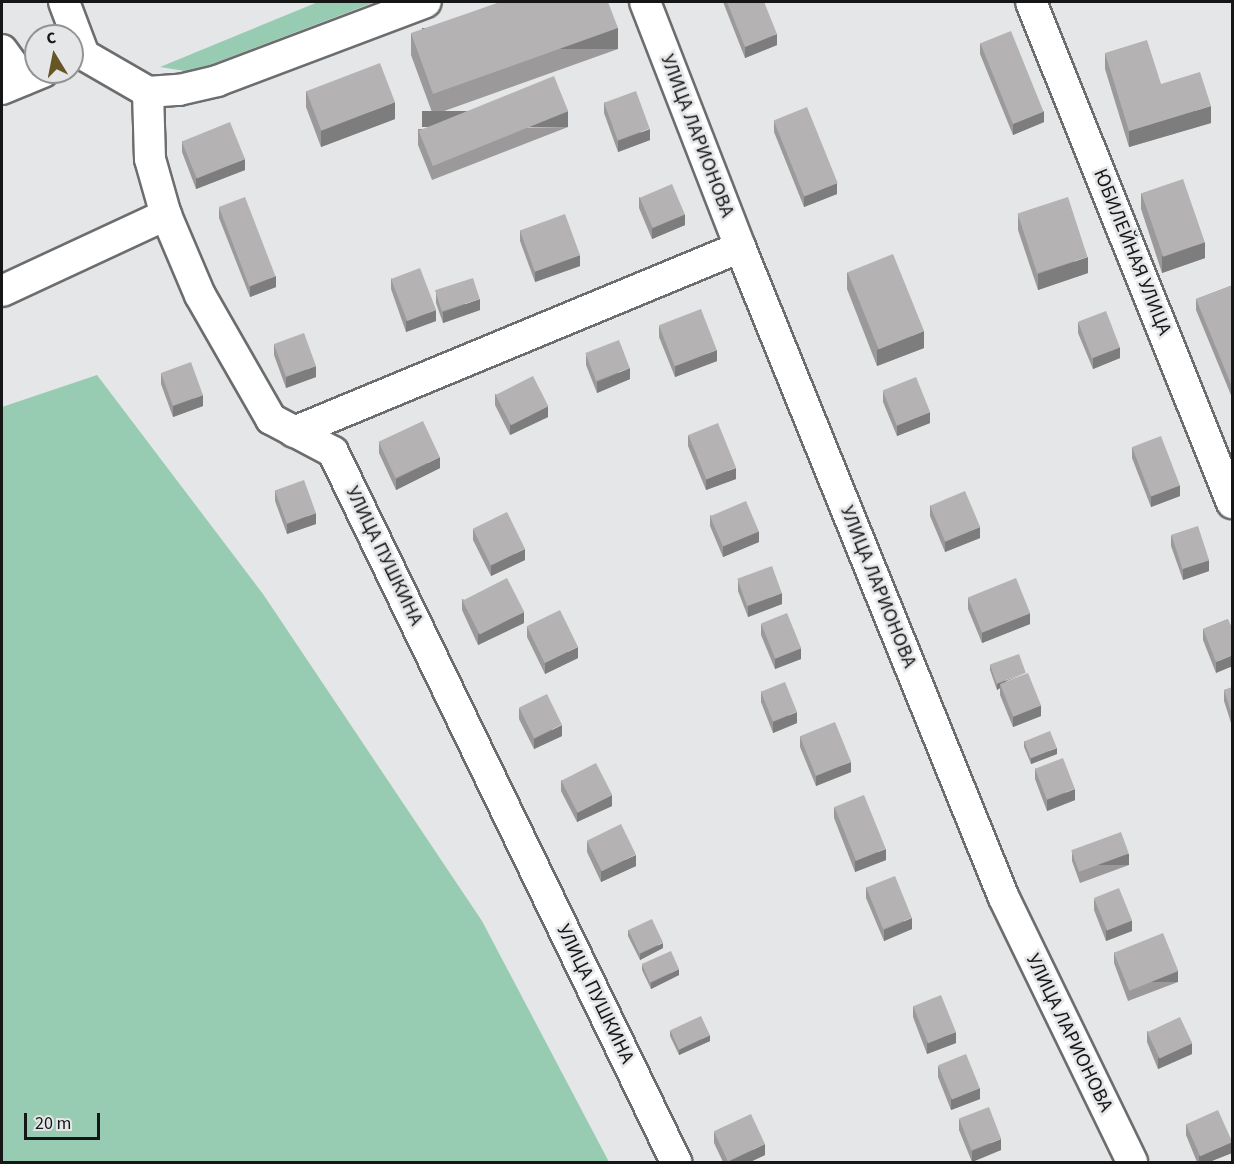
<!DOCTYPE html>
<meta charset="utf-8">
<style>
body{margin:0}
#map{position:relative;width:1234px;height:1164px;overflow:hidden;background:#e5e6e8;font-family:"Source Sans 3",sans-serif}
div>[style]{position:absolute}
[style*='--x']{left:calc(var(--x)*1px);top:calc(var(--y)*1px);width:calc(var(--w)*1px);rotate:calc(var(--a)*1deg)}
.green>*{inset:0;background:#97ccb3}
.roads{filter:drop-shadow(2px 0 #6c6d6e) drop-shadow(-2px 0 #6c6d6e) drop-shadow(0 2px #6c6d6e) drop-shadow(0 -2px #6c6d6e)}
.minor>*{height:30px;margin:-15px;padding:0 15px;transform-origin:15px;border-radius:15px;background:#fff}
.wall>*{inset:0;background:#9b999a}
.shaded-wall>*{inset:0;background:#7e7d7d;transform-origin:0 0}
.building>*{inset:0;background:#b4b2b3;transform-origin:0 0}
span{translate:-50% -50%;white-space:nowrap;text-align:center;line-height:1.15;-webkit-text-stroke:5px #e5e6e8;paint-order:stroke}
.street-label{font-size:20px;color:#161617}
.frame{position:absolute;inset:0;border:3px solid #161617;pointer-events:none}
.north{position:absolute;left:24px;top:24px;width:60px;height:60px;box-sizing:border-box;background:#e5e6e8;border:2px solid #929394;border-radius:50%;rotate:350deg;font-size:16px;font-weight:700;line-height:24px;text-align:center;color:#161617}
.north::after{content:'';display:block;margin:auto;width:21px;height:27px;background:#655623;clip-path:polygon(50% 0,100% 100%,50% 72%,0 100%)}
.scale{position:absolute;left:24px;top:1113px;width:76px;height:27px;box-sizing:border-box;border:3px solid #161617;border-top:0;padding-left:8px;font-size:18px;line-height:21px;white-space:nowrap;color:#161617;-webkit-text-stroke:4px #e5e6e8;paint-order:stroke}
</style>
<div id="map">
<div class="green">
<i style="clip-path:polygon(318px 2px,375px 2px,191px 72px,160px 67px)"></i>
<i style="clip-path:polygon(97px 375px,263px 594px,482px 921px,609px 1162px,2px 1162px,2px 407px)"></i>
</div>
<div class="roads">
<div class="minor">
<i style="--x:64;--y:2;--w:57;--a:69.3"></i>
<i style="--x:84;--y:55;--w:74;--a:30"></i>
<i style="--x:645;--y:2;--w:263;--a:68.8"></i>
<i style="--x:740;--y:247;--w:702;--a:67.93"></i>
<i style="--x:1004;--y:898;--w:293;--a:64.1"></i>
<i style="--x:1031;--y:2;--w:540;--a:68.14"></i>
<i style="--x:2;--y:50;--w:37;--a:54"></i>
<i style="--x:2;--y:89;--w:44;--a:-22.5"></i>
<i style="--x:148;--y:92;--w:67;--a:88.3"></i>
<i style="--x:150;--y:159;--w:58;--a:74.1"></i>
<i style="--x:166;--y:215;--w:87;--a:67"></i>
<i style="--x:200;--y:295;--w:143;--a:60.2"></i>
<i style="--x:271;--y:419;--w:70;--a:28"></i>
<i style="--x:333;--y:452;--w:789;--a:64.21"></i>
<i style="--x:148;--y:92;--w:31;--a:-4"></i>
<i style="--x:179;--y:90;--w:39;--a:-13"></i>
<i style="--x:217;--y:81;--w:223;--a:-20.7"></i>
<i style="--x:2;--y:291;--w:181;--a:-24.9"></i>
<i style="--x:294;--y:432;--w:483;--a:-22.5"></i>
</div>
</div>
<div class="wall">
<i style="clip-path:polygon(723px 2px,764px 2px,777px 45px,745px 58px)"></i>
<i style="clip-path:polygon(411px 33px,618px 49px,433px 115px,411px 55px)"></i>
<i style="clip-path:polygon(980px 43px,1044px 122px,1013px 135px,980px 54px)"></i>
<i style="clip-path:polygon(1105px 53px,1161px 84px,1211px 123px,1129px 147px,1105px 69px)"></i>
<i style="clip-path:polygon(306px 91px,395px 119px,321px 147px,306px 107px)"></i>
<i style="clip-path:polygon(604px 102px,650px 140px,618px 152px,604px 113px)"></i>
<i style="clip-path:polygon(774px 121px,837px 194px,804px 207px,774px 132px)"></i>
<i style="clip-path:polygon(568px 127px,432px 180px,418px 145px,418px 129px)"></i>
<i style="clip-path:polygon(182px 141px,245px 170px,196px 189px,182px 152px)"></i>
<i style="clip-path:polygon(1141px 193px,1205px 258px,1162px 273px,1141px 209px)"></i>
<i style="clip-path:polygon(639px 197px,685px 225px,652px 239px,639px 208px)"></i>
<i style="clip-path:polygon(219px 207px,276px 287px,250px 297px,219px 218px)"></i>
<i style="clip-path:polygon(1018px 214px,1088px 273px,1038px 290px,1018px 230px)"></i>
<i style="clip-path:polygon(520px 230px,580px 266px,535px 282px,520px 241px)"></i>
<i style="clip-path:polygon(847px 272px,924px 348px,877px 366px,847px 289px)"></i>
<i style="clip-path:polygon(391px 278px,436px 321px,406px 332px,391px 289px)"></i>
<i style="clip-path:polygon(1233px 285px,1233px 400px,1196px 310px,1196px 299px)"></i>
<i style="clip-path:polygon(436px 292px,480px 310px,443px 323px,436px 303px)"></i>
<i style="clip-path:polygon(1078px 322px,1120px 358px,1093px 369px,1078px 333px)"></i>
<i style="clip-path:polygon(659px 326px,717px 361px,675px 377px,659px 337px)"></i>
<i style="clip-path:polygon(274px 344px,316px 377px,286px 388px,274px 355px)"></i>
<i style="clip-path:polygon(586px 354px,630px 379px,597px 393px,586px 365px)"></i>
<i style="clip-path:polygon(161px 373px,203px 406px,173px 417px,161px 384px)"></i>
<i style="clip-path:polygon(883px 391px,930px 423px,897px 436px,883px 402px)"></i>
<i style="clip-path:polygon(495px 394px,548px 417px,510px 435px,495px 405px)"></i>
<i style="clip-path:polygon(688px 435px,736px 479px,706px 490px,688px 446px)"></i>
<i style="clip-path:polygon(379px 442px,440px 468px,396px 490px,379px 453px)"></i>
<i style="clip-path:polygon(1132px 447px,1180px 496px,1151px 507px,1132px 458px)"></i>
<i style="clip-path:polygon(275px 490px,316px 524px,287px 534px,275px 501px)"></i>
<i style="clip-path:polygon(930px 505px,980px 538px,945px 552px,930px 516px)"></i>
<i style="clip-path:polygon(710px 515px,759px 542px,723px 557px,710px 526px)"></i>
<i style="clip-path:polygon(473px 529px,525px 560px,491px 576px,473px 540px)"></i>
<i style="clip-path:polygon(1171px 535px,1209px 571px,1183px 580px,1171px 546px)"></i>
<i style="clip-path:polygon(738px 580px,782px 604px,748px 617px,738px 591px)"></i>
<i style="clip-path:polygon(968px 598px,1030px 624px,982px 643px,968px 609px)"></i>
<i style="clip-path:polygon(462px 599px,524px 623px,478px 645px,462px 610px)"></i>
<i style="clip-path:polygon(1228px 619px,1216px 673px,1203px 640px,1203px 629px)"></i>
<i style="clip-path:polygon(761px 624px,801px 659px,775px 669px,761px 635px)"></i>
<i style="clip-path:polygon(527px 626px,578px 658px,545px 674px,527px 637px)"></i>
<i style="clip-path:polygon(990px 665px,1041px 716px,1013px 727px,1000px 695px,1000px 688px,997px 690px,990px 670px)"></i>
<i style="clip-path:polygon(1233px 687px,1233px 729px,1224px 701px,1224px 690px)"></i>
<i style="clip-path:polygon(761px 691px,797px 723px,773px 733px,761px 702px)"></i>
<i style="clip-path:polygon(519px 708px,562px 736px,534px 749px,519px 719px)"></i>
<i style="clip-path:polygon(800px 736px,851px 772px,816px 786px,800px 747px)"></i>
<i style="clip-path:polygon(1024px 741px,1057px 754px,1031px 764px,1024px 747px)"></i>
<i style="clip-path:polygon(1035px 768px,1075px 800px,1047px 811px,1035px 779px)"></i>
<i style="clip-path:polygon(561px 780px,612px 806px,577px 822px,561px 791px)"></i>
<i style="clip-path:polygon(834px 807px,886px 860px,855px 872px,834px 818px)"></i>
<i style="clip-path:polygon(587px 841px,636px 866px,601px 882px,587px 852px)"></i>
<i style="clip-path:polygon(1072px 851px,1129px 865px,1080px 883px,1072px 861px)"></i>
<i style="clip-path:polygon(866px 887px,912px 929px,884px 941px,866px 898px)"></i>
<i style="clip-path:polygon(1094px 899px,1132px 931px,1106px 941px,1094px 910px)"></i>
<i style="clip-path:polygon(628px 930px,663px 948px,640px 960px,628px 936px)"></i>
<i style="clip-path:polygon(1114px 952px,1178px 982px,1128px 1001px,1114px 963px)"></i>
<i style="clip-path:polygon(642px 965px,679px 975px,651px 989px,642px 970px)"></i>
<i style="clip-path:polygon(913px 1006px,956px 1043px,927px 1054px,913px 1017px)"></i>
<i style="clip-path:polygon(670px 1031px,710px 1041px,679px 1055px,670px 1036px)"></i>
<i style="clip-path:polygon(1147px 1031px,1192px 1054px,1158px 1069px,1147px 1042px)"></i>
<i style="clip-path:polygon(938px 1066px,980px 1099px,951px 1110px,938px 1077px)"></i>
<i style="clip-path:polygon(959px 1119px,1001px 1150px,972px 1162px,959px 1130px)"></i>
<i style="clip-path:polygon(1186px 1124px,1232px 1153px,1209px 1162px,1197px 1162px,1186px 1135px)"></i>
<i style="clip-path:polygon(714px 1132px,765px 1155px,750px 1162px,723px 1162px,714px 1143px)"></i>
</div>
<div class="shaded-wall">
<i style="left:618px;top:28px;width:21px;height:196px;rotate:90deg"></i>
<i style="clip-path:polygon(777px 34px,777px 45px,745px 58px,745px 47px)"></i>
<i style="clip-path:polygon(395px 102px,395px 119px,321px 147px,321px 131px)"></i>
<i style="clip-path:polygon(1211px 106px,1211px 123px,1129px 147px,1129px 131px)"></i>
<i style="left:568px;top:111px;width:16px;height:146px;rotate:90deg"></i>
<i style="clip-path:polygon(1044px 111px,1044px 122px,1013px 135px,1013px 124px)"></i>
<i style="clip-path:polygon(650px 129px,650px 140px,618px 152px,618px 141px)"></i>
<i style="clip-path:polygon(245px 159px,245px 170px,196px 189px,196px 178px)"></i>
<i style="clip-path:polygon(837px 183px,837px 194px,804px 207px,804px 196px)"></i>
<i style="clip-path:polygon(685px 214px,685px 225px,652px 239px,652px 228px)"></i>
<i style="clip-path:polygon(1205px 242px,1205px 258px,1162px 273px,1162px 256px)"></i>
<i style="clip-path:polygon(580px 255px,580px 266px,535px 282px,535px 271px)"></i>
<i style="clip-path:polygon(1088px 257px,1088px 273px,1038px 290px,1038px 274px)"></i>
<i style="clip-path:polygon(276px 276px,276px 287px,250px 297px,250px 286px)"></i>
<i style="clip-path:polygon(480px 299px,480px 310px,443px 323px,443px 312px)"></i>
<i style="clip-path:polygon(436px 310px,436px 321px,406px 332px,406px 321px)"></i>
<i style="clip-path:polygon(924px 331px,924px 348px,877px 366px,877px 350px)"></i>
<i style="clip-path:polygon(1120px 347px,1120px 358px,1093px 369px,1093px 358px)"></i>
<i style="clip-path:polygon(717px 350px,717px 361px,675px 377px,675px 366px)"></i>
<i style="clip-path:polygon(316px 366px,316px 377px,286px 388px,286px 377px)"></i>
<i style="clip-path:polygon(630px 368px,630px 379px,597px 393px,597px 382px)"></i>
<i style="clip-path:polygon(203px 395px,203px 406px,173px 417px,173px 406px)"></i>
<i style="clip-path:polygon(548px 406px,548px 417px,510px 435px,510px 424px)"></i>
<i style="clip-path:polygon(930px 412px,930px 423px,897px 436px,897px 425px)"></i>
<i style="clip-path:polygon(440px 457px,440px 468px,396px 490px,396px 479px)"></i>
<i style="clip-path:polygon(736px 468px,736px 479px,706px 490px,706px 479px)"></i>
<i style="clip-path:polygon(1180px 485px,1180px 496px,1151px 507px,1151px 496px)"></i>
<i style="clip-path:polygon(316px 513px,316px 524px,287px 534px,287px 524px)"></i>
<i style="clip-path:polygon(980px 527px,980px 538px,945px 552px,945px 541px)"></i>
<i style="clip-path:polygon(759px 531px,759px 542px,723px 557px,723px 546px)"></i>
<i style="clip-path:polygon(525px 549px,525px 560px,491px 576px,491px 565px)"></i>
<i style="clip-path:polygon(1209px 560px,1209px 571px,1183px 580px,1183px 569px)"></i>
<i style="clip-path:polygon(782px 593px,782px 604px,748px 617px,748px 606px)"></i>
<i style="clip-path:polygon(524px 612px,524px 623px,478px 645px,478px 634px)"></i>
<i style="clip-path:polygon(1030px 613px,1030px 624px,982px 643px,982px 632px)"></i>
<i style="clip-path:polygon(578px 647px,578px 658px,545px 674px,545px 663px)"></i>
<i style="clip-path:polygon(801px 648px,801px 659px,775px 669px,775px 658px)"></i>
<i style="clip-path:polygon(1233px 655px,1233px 666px,1216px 673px,1216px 662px)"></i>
<i style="clip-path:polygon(1026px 673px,1000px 684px,1000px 688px,997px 690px,997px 684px)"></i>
<i style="clip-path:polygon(1041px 705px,1041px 716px,1013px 727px,1013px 716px)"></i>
<i style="clip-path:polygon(797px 712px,797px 723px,773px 733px,773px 722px)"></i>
<i style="clip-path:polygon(562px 725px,562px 736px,534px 749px,534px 739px)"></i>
<i style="clip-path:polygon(1057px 748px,1057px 754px,1031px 764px,1031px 758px)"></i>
<i style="clip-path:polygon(851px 762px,851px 772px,816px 786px,816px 775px)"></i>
<i style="clip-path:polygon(1075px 789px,1075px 800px,1047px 811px,1047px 800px)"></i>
<i style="clip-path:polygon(612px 795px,612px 806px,577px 822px,577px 812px)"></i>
<i style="clip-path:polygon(886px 849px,886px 860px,855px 872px,855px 861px)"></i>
<i style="left:1129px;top:854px;width:11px;height:52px;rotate:90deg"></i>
<i style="clip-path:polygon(636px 855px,636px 866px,601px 882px,601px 871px)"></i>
<i style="clip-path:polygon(912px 918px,912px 929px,884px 941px,884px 930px)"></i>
<i style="clip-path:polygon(1132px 920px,1132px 931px,1106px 941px,1106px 930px)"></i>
<i style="clip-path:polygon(663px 943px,663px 948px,640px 960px,640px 954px)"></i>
<i style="clip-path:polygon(679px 969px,679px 975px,651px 989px,651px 983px)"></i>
<i style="left:1178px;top:971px;width:11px;height:53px;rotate:90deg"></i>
<i style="clip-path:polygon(956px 1032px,956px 1043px,927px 1054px,927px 1043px)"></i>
<i style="clip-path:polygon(710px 1035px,710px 1041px,679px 1055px,679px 1050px)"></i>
<i style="clip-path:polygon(1192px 1043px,1192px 1054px,1158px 1069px,1158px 1058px)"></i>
<i style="clip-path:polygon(980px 1088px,980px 1099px,951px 1110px,951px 1099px)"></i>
<i style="clip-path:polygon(1001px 1139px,1001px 1150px,972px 1162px,972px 1151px)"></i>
<i style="clip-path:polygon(1232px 1142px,1232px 1153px,1209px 1162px,1199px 1162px,1199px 1156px)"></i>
<i style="clip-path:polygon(765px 1144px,765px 1155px,750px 1162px,728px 1162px)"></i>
</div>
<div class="building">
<i style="clip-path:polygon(500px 2px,608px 2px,618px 28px,433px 94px,411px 33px)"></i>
<i style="clip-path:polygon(727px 2px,764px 2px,777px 34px,745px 47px)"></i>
<i style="left:1011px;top:31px;width:87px;height:33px;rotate:68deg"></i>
<i style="clip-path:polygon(1147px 40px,1161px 84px,1200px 72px,1211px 106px,1129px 131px,1105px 53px)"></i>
<i style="left:380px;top:63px;width:42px;height:79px;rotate:69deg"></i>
<i style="left:554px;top:76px;width:38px;height:146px;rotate:68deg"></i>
<i style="left:636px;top:91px;width:40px;height:34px;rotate:70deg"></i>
<i style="left:807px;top:107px;width:82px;height:36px;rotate:68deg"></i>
<i style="left:230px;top:122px;width:40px;height:52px;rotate:68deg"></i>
<i style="left:1183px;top:179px;width:67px;height:44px;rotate:71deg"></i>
<i style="left:672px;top:184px;width:33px;height:35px;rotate:67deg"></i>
<i style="left:245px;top:197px;width:85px;height:28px;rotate:69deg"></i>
<i style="left:1068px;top:197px;width:63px;height:53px;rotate:72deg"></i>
<i style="left:565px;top:214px;width:44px;height:48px;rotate:70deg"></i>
<i style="left:893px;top:254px;width:83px;height:49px;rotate:68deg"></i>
<i style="left:420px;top:268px;width:45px;height:31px;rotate:69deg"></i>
<i style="left:473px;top:278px;width:22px;height:40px;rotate:72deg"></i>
<i style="clip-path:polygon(1233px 285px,1233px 389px,1196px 299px)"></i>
<i style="left:701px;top:309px;width:44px;height:45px;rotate:69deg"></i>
<i style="left:1106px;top:311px;width:39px;height:30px;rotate:69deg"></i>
<i style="left:304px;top:333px;width:35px;height:32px;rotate:70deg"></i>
<i style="left:619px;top:340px;width:30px;height:36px;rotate:69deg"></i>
<i style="left:191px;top:362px;width:35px;height:32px;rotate:70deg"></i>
<i style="left:533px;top:376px;width:34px;height:42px;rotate:63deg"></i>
<i style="left:916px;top:377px;width:38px;height:36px;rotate:68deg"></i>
<i style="left:423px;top:421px;width:40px;height:49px;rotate:65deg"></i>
<i style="left:718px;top:423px;width:48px;height:32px;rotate:68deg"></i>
<i style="left:1161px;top:436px;width:53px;height:31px;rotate:69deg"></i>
<i style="left:304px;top:480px;width:35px;height:31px;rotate:70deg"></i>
<i style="left:965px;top:491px;width:39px;height:38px;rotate:67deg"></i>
<i style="left:746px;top:501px;width:33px;height:39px;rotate:67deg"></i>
<i style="left:507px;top:512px;width:41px;height:38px;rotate:64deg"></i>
<i style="left:1198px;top:526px;width:36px;height:28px;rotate:72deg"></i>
<i style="left:772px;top:566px;width:29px;height:37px;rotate:70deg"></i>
<i style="left:507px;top:578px;width:38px;height:50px;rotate:63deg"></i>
<i style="left:1016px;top:578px;width:38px;height:52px;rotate:68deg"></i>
<i style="left:560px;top:610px;width:41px;height:37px;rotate:64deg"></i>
<i style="left:787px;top:613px;width:38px;height:28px;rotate:68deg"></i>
<i style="clip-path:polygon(1228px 619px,1233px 630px,1233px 655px,1216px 662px,1203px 629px)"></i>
<i style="left:1019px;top:654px;width:20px;height:31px;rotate:70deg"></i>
<i style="left:1028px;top:673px;width:35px;height:30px;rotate:68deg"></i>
<i style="left:785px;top:682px;width:32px;height:26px;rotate:68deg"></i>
<i style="clip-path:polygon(1233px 687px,1233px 718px,1224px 690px)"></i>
<i style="left:547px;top:694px;width:34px;height:31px;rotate:64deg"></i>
<i style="left:835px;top:722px;width:43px;height:38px;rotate:68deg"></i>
<i style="left:1050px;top:731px;width:18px;height:28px;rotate:68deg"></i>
<i style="left:1063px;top:758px;width:33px;height:30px;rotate:69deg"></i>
<i style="left:596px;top:763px;width:36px;height:39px;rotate:63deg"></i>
<i style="left:864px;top:795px;width:58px;height:32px;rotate:68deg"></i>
<i style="left:621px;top:824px;width:34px;height:38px;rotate:64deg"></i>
<i style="left:1121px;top:832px;width:23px;height:53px;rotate:70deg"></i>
<i style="left:895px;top:876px;width:45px;height:31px;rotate:68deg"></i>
<i style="left:1119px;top:888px;width:35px;height:27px;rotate:68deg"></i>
<i style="left:652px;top:919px;width:26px;height:26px;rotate:65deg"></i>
<i style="left:1163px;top:933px;width:41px;height:53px;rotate:68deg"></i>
<i style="left:671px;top:951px;width:20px;height:32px;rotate:66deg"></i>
<i style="left:941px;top:995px;width:40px;height:30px;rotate:68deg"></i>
<i style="left:701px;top:1016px;width:21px;height:34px;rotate:65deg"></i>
<i style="left:1180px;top:1017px;width:29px;height:36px;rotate:65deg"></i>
<i style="left:966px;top:1054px;width:37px;height:30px;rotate:68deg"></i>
<i style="left:989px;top:1107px;width:34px;height:32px;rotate:69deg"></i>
<i style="left:1218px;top:1110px;width:35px;height:35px;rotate:66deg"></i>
<i style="left:751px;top:1114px;width:33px;height:41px;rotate:65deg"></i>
</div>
<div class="street-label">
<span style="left:697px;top:136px;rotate:69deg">УЛИЦА ЛАРИОНОВА</span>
<span style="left:1132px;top:252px;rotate:68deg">ЮБИЛЕЙНАЯ УЛИЦА</span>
<span style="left:384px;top:556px;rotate:64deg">УЛИЦА ПУШКИНА</span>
<span style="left:878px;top:587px;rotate:68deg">УЛИЦА ЛАРИОНОВА</span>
<span style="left:595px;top:994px;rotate:64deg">УЛИЦА ПУШКИНА</span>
<span style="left:1069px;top:1033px;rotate:64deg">УЛИЦА ЛАРИОНОВА</span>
</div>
<div class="frame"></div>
<div class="north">С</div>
<div class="scale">20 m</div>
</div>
